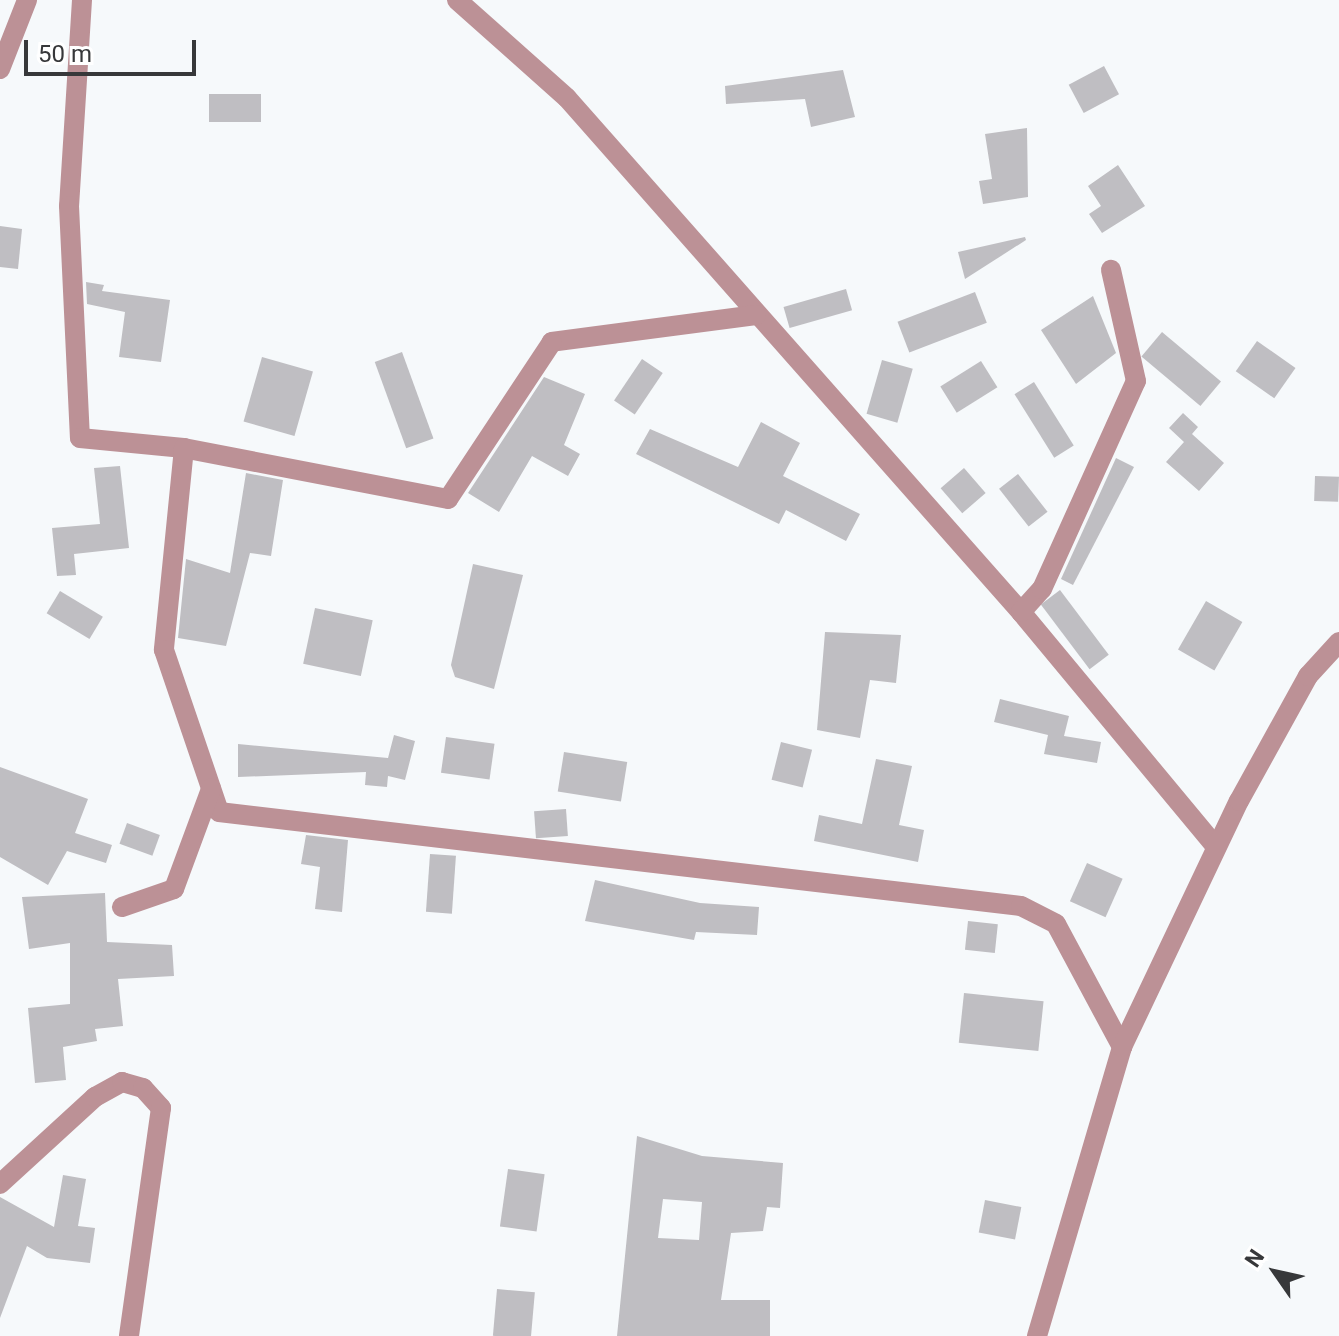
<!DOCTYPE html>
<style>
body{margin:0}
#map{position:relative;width:1339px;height:1336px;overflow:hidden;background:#f6f9fb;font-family:Roboto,sans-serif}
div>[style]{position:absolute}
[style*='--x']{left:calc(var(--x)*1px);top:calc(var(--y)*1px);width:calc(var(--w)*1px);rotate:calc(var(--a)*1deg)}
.building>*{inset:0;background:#bfbec2;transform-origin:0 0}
.minor>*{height:20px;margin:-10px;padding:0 10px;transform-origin:10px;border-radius:10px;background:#bc9196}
span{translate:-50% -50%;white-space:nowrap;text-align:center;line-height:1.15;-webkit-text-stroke:8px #fff;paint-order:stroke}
.north{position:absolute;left:1235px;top:1232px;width:80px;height:80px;-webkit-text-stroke:6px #fff;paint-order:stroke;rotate:304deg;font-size:22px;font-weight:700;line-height:32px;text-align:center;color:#37383a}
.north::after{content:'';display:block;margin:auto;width:28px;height:36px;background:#37383a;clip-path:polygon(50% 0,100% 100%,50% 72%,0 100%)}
.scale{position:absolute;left:24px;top:40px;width:172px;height:36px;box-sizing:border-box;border:4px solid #37383a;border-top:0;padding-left:10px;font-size:24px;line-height:28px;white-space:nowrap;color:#37383a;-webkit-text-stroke:6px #fff;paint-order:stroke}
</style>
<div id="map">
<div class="building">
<i style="left:1104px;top:66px;width:32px;height:40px;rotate:62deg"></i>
<i style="clip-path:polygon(843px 70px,855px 117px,811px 127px,805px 99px,726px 104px,725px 86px)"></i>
<i style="left:209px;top:94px;width:52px;height:28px"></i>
<i style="clip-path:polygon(1027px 128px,1028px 197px,983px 204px,979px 181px,992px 179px,985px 134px)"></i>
<i style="clip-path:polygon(1118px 165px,1145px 206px,1102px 233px,1089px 214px,1101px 206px,1088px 186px)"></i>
<i style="clip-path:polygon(0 226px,22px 229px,18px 269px,0 267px)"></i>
<i style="clip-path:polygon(1025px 237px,1026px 240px,965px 279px,958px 252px)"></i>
<i style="clip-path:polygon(86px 282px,104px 285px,102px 291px,170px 300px,161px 362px,119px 357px,125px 312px,87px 304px)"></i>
<i style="left:846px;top:289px;width:22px;height:65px;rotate:74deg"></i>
<i style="left:975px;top:292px;width:33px;height:83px;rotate:69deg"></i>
<i style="clip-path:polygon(1093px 296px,1116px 353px,1076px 384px,1041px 330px)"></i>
<i style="left:1162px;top:332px;width:77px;height:32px;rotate:40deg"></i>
<i style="left:1257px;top:341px;width:47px;height:37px;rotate:35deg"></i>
<i style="left:402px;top:352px;width:92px;height:29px;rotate:70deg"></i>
<i style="left:262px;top:357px;width:53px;height:67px;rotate:16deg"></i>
<i style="left:642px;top:359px;width:25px;height:50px;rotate:34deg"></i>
<i style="left:882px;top:360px;width:32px;height:56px;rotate:16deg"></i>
<i style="left:981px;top:361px;width:31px;height:48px;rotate:58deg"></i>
<i style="clip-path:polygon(544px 377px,585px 394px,564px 445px,580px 454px,568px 476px,532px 456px,499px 512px,468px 493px)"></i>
<i style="left:1034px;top:382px;width:75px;height:23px;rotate:58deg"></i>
<i style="clip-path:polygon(1183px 413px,1198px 427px,1192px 434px,1224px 463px,1199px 491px,1166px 462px,1184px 442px,1169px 428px)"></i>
<i style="clip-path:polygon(761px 422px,800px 443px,783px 476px,860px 514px,846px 541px,786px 510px,779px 524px,636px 454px,650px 429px,738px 467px)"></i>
<i style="clip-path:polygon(1116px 458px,1134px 467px,1073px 585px,1061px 579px)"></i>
<i style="clip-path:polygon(120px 466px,129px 548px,74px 554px,76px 575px,57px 576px,52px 528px,100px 524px,94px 468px)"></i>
<i style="left:964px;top:468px;width:33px;height:31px;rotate:49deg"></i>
<i style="clip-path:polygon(246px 473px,283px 480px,271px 556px,250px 553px,226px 646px,178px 638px,186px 559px,230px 573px)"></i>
<i style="left:1018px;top:474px;width:48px;height:24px;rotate:52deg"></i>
<i style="left:1315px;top:476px;width:24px;height:25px;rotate:2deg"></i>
<i style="clip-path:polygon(473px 564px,523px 575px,494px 689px,455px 677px,451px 665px)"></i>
<i style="left:1060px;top:590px;width:81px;height:24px;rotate:53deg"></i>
<i style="left:60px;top:591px;width:50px;height:26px;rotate:31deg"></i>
<i style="left:1206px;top:601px;width:42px;height:56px;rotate:30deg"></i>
<i style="left:315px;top:608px;width:59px;height:57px;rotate:12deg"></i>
<i style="clip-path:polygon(825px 632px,901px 635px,896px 683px,870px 680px,860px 738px,817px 730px)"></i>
<i style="clip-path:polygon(1000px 699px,1069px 716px,1064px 736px,1101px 742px,1097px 763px,1044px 754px,1048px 735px,994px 722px)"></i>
<i style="clip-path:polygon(394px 735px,415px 741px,405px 780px,388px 776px,387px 787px,365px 785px,366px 772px,238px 777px,238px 744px,388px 758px)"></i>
<i style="left:446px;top:737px;width:49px;height:36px;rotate:8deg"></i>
<i style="left:781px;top:742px;width:32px;height:39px;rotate:14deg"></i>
<i style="left:564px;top:752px;width:64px;height:40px;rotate:9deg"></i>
<i style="clip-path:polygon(876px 759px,912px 766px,899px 825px,924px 830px,918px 862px,814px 841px,819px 815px,862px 824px)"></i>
<i style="clip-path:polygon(0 767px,88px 799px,75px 833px,112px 845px,106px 863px,67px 851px,48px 885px,0 857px)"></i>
<i style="left:566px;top:809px;width:27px;height:32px;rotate:86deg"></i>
<i style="left:127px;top:823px;width:35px;height:22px;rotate:20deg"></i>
<i style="clip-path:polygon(306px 835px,348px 840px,342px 912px,315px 909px,320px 867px,301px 864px)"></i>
<i style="left:430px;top:854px;width:26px;height:58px;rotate:4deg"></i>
<i style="left:1087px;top:863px;width:39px;height:42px;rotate:24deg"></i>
<i style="clip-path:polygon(595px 880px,700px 903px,759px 907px,757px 935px,696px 932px,694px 940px,585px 921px)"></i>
<i style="clip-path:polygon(105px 893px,107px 942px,172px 945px,174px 976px,118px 979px,123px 1026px,95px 1029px,97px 1041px,63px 1047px,66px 1080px,35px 1083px,28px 1008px,70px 1004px,70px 943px,29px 949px,22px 897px)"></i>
<i style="left:968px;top:921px;width:30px;height:29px;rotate:6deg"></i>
<i style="left:964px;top:993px;width:80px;height:50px;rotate:6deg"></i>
<i style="clip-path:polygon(evenodd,637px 1136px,702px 1156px,783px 1163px,780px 1208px,767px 1207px,763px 1231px,731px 1233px,721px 1300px,770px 1300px,770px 1336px,617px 1336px,637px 1136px,663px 1199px,702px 1202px,699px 1240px,658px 1238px,663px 1199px)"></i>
<i style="left:508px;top:1169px;width:37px;height:58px;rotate:8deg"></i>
<i style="clip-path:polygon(63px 1175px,86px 1179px,78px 1226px,95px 1228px,90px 1263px,47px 1258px,27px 1246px,0 1318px,0 1197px,54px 1227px)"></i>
<i style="left:985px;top:1200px;width:37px;height:33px;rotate:11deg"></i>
<i style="left:497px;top:1289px;width:38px;height:47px;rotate:5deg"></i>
</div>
<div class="minor">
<i style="--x:82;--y:0;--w:206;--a:93.6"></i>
<i style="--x:69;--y:206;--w:232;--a:87.3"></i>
<i style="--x:80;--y:438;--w:104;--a:5.5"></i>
<i style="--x:457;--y:0;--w:147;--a:41.7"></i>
<i style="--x:567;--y:98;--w:686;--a:48.55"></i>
<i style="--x:1021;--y:612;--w:305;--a:50.3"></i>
<i style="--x:0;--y:69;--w:74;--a:-68.6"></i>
<i style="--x:756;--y:315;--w:206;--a:172.5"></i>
<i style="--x:552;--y:342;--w:188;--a:123.5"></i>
<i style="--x:448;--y:499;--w:269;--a:-169.1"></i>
<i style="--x:184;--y:448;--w:203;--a:95.7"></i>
<i style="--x:164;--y:650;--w:171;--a:71.2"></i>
<i style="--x:219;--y:812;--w:807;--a:6.68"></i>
<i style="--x:1021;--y:906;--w:39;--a:27"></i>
<i style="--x:1056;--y:924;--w:140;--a:61.8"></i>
<i style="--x:1021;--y:612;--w:31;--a:-48"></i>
<i style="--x:1042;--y:589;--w:228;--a:-65.7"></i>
<i style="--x:1136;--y:381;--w:114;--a:-102.7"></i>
<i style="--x:122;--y:907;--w:55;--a:-19.1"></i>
<i style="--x:174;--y:889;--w:107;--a:-69.7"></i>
<i style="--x:0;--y:1184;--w:129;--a:-42.5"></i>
<i style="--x:95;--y:1097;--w:31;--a:-29"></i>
<i style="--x:122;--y:1082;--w:22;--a:16"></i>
<i style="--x:143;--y:1088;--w:27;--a:48"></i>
<i style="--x:161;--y:1108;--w:230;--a:98"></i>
<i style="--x:1037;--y:1336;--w:301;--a:-73.6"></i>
<i style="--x:1122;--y:1047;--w:272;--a:-64.6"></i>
<i style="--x:1239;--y:801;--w:143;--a:-61.1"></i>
<i style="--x:1308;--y:676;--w:46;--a:-47.6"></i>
</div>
<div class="north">N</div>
<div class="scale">50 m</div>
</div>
